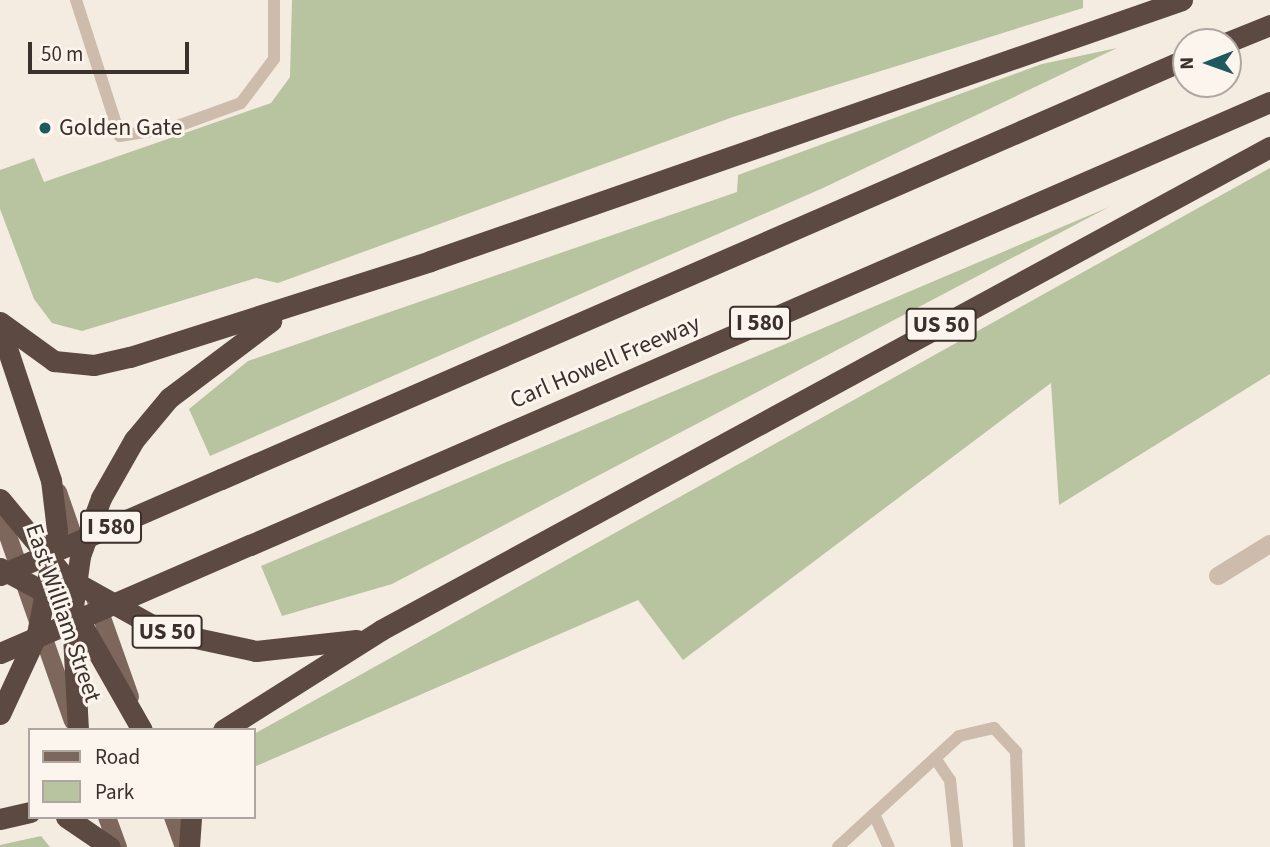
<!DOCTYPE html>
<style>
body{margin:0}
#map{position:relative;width:1270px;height:847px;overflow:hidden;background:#f4ebe1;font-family:"Source Sans 3",sans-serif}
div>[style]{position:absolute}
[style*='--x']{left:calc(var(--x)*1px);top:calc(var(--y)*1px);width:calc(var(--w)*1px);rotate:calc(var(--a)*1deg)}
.green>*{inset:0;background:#b8c4a0}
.lane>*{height:12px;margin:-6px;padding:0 6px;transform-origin:6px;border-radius:6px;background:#cdbbac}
.street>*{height:18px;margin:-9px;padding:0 9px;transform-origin:9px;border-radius:9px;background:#cdbbac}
.primary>*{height:18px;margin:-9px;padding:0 9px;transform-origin:9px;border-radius:9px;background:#7d675c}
.highway>*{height:21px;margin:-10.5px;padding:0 10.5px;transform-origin:10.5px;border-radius:10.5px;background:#5c4a42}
.highway-bridge>*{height:21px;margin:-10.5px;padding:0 10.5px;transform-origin:10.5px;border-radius:10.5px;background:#5c4a42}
.dots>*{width:19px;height:19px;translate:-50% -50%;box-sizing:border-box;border:4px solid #fbf5ee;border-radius:50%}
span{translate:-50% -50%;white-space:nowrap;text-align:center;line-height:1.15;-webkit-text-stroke:6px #fbf5ee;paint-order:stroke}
.shield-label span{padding:2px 5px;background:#fbf5ee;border:2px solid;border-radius:5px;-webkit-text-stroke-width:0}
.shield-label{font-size:23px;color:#3b302b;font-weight:700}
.poi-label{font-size:24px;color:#3b302b}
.left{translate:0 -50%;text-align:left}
.street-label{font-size:24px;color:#3b302b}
.legend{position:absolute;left:28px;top:728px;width:228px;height:91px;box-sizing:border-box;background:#fbf5ee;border:2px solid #aea6a0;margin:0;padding:9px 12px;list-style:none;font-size:21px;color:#3b302b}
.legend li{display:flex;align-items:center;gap:14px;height:35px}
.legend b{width:35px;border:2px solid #aea6a0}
.north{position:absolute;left:1172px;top:28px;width:70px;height:70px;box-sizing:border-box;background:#fbf5ee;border:2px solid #aea6a0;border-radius:50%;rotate:269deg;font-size:19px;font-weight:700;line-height:28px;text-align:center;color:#3b302b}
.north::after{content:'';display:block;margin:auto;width:24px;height:32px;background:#1f5a5e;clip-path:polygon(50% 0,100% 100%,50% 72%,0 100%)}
.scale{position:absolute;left:28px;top:42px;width:161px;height:32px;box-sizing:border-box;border:4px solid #3b302b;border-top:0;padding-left:9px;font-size:21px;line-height:24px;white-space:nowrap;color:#3b302b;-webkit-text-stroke:5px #fbf5ee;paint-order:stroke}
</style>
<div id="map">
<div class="green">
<i style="clip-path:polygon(292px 0,1083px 0,1083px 8px,733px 117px,278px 283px,256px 278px,82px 331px,52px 323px,34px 299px,0 209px,0 170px,34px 158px,44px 182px,271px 103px,290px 77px)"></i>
<i style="clip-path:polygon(1117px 48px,823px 188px,210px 456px,189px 409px,248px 361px,737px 192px,738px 175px,1042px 64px)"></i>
<i style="clip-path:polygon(1270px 168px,1270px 374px,1059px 505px,1051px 383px,683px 660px,638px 600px,254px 767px,254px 734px)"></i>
<i style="clip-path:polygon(1109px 207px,392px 584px,282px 616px,261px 566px)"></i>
<i style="clip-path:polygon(41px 836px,50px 847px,0 847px,0 845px)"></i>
</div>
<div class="lane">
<i style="--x:76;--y:0;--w:143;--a:72.1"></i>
<i style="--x:120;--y:136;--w:56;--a:-9.3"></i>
<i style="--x:175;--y:127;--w:70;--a:-20"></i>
<i style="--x:241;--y:103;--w:55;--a:-53.1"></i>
<i style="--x:274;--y:59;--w:59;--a:-90"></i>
<i style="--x:935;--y:758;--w:27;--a:56"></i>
<i style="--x:950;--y:780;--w:67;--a:84"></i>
<i style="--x:874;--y:814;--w:36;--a:66"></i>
<i style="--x:838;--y:847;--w:164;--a:-42.5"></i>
<i style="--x:959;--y:736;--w:36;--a:-13"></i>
<i style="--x:994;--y:728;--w:33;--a:47"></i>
<i style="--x:1016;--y:752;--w:95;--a:88.2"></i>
</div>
<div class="street">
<i style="--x:1218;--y:576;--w:61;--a:-31.6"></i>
</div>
<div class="primary">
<i style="--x:58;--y:492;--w:67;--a:70.8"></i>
<i style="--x:0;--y:513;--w:220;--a:70.7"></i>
<i style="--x:95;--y:598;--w:105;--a:70.5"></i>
<i style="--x:107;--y:817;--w:32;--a:70"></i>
<i style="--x:173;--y:817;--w:32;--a:70"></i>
</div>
<div class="highway">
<i style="--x:1228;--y:42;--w:45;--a:-22"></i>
<i style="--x:0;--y:322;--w:67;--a:35.8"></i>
<i style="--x:54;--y:361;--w:40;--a:5.7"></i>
<i style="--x:94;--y:365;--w:37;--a:-13"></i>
<i style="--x:130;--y:357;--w:315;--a:-17.7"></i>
<i style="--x:430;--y:261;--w:796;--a:-19.14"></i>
<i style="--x:0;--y:327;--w:161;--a:71.6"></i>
<i style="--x:51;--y:480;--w:50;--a:83.2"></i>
<i style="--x:57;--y:530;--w:106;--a:100.9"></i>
<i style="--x:37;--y:634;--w:88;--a:114.8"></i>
<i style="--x:221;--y:479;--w:1052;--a:-23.52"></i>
<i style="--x:0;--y:499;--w:100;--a:50.3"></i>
<i style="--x:64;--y:576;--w:113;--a:29.1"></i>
<i style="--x:163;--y:631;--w:95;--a:12.1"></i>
<i style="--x:256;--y:651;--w:101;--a:-6.3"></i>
<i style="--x:250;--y:545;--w:1112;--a:-23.48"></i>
<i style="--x:0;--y:568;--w:55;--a:28.4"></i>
<i style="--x:48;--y:594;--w:44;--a:41.3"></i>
<i style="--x:81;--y:623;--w:123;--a:60.3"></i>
<i style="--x:78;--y:730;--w:116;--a:-93"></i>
<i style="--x:72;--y:614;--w:59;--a:-82.1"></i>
<i style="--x:80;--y:556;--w:62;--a:-70.1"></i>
<i style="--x:101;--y:498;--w:67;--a:-60.4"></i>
<i style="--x:134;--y:440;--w:55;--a:-50.2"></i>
<i style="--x:169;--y:398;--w:128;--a:-37"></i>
<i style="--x:223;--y:730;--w:187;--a:-32.3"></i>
<i style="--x:381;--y:630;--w:1012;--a:-28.52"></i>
<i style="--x:66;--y:817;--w:53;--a:34.3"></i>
<i style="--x:0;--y:819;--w:31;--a:-13"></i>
<i style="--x:189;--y:847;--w:30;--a:-86"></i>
</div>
<div class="highway-bridge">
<i style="--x:0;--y:575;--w:241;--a:-23.5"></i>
<i style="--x:0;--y:653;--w:272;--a:-23.4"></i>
</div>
<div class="dots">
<i style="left:45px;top:128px;background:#1f5a5e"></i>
</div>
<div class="shield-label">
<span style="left:760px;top:323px">I 580</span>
<span style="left:941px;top:325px">US 50</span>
<span style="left:111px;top:527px">I 580</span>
<span style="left:167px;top:632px">US 50</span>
</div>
<div class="poi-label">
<span class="left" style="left:59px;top:128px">Golden Gate</span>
</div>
<div class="street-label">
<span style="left:605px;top:362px;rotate:-23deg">Carl Howell Freeway</span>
<span style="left:63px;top:613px;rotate:71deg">East William Street</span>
</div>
<ul class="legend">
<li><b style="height:9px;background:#7d675c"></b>Road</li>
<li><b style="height:19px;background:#b8c4a0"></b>Park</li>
</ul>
<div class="north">N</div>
<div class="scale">50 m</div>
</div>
